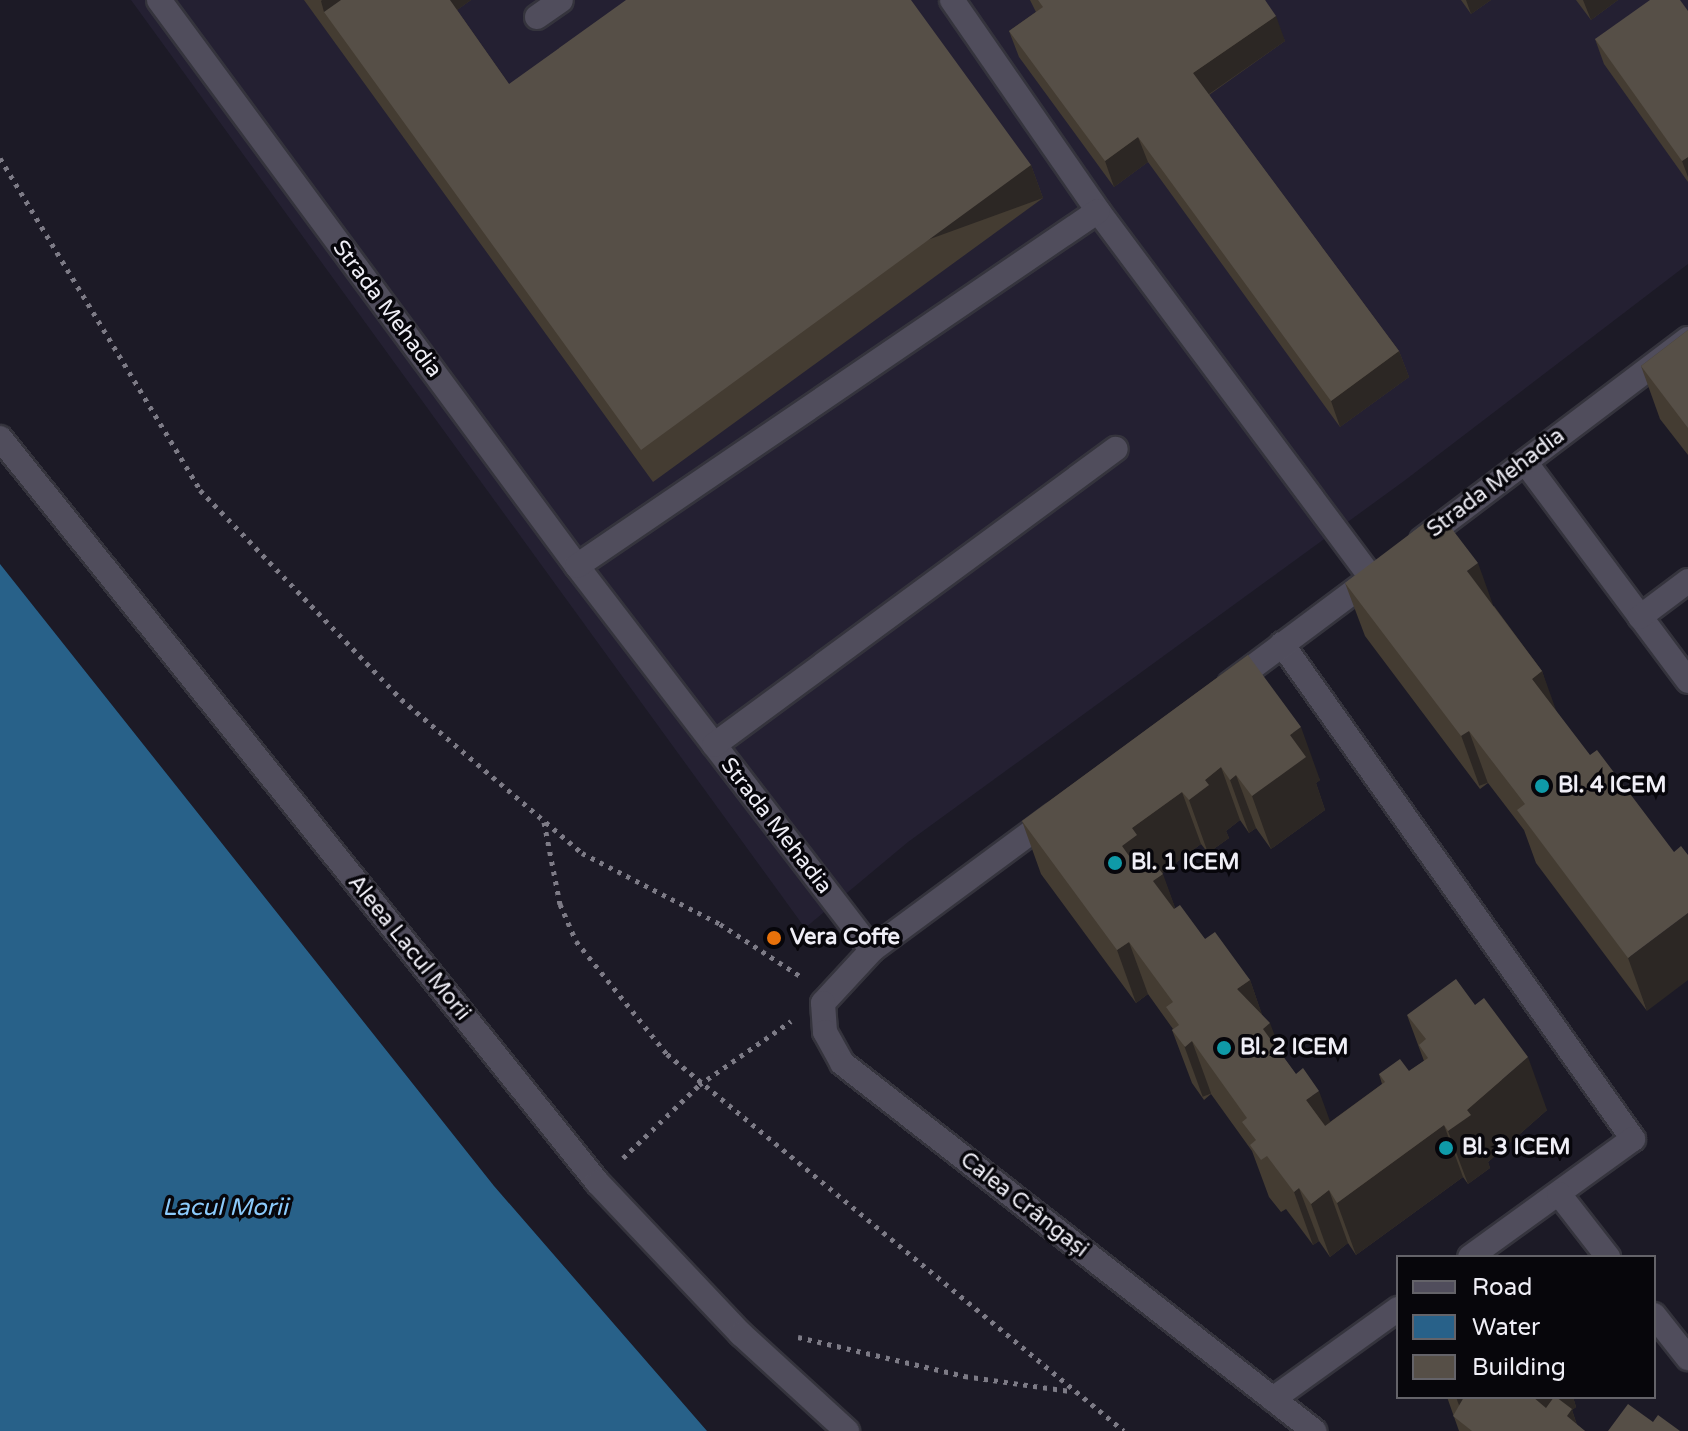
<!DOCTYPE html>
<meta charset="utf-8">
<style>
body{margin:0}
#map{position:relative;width:1688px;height:1431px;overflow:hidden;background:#1c1a26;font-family:"Varela Round",sans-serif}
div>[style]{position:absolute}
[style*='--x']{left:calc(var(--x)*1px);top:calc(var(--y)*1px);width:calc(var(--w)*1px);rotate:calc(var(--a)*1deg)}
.built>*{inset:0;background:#242032}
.water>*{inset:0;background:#286189}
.path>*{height:5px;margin-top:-2.5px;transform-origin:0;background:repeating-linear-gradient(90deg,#7d7b86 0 4px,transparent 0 10px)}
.roads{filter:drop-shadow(2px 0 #35343d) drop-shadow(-2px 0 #35343d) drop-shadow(0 2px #35343d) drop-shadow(0 -2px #35343d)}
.service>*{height:24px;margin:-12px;padding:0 12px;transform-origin:12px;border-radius:12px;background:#504d5c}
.pedestrian>*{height:24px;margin:-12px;padding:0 12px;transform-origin:12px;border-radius:12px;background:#504d5c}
.tertiary>*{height:24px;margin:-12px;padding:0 12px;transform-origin:12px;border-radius:12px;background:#504d5c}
.wall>*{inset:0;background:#443c32}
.shaded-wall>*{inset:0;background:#2c2724;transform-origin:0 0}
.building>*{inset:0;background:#564f47}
.dots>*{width:22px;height:22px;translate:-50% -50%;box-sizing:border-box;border:4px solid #07060b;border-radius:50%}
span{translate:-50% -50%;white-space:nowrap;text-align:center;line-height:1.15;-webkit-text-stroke:7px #07060b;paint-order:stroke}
.street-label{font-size:22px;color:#efeef6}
.poi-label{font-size:22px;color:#efeef6;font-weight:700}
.left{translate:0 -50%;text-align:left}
.water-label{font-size:24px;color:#8ccbfc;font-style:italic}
.legend{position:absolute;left:1396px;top:1255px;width:260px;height:144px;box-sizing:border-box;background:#07060b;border:2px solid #646369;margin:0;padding:10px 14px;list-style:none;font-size:24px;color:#efeef6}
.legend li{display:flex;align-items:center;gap:16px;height:40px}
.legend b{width:40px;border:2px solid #646369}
</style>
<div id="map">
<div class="built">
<i style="clip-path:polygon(131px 0,1688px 0,1688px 264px,1404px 481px,908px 842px,805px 928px)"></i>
</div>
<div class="water">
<i style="clip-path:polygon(0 564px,494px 1186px,707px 1431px,0 1431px)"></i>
</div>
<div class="path">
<i style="--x:0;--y:158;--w:388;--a:58.9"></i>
<i style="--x:200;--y:490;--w:290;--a:46.1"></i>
<i style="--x:401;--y:699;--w:238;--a:40.4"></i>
<i style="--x:582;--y:853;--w:155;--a:27.2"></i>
<i style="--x:720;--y:924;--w:95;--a:33"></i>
<i style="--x:544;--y:822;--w:84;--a:79"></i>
<i style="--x:560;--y:904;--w:40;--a:66.6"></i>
<i style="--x:576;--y:941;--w:145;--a:51.2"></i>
<i style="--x:667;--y:1054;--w:592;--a:39.52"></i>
<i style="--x:623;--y:1158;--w:105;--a:-43.8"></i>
<i style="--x:699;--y:1085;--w:112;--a:-34.8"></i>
<i style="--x:798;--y:1337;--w:171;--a:13.2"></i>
<i style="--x:964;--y:1376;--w:107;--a:8.1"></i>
</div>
<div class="roads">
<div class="service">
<i style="--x:159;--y:0;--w:704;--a:53.55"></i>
<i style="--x:577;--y:566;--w:484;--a:52.5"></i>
<i style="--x:952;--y:0;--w:257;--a:55.3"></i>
<i style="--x:1098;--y:211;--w:458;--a:53.3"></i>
<i style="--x:537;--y:17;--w:29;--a:-35"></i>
<i style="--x:1525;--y:462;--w:273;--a:53.3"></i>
<i style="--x:577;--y:566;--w:630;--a:-34.27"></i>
<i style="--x:1640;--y:617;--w:60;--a:-36.9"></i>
<i style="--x:1282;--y:644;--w:607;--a:54.66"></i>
<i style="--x:1633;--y:1139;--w:201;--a:144.1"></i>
<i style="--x:714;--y:745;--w:499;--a:-36.4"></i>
<i style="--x:1559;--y:1194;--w:80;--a:52.1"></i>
<i style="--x:1654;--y:1315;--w:55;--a:51.7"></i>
<i style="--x:1273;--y:1399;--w:154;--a:-35.8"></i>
</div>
<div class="pedestrian">
<i style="--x:0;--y:438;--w:955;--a:51.25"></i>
<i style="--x:598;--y:1183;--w:208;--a:46.6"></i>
<i style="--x:741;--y:1334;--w:144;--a:42.5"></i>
</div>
<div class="tertiary">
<i style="--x:1422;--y:540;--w:333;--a:-37.1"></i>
<i style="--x:1230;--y:684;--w:179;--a:-36.8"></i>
<i style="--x:1053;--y:816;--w:225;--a:143.5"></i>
<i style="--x:872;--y:950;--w:72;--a:132.8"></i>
<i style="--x:823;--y:1003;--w:29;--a:86"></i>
<i style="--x:825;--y:1032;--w:35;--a:61"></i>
<i style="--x:842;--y:1063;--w:599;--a:37.94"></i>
</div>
</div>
<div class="wall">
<i style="clip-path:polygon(304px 0,471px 0,457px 10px,509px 84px,1031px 165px,1043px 198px,653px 482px)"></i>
<i style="clip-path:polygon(1030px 0,1265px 0,1285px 41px,1209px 95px,1399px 351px,1409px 377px,1340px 427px,1148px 162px,1114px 187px,1019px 57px,1009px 31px,1036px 12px)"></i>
<i style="clip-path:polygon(1461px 0,1491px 0,1471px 14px)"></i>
<i style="clip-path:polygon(1576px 0,1618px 0,1591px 20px)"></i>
<i style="clip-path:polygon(1688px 11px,1688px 182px,1604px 64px,1595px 39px)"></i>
<i style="clip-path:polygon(1688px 330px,1688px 455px,1660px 419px,1641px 366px)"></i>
<i style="clip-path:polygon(1345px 583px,1494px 606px,1542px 671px,1647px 1011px,1536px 863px,1524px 830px,1488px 783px,1480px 789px,1365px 636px)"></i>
<i style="clip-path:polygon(1248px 655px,1320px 780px,1316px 783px,1325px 810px,1271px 849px,1256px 828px,1249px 833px,1240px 820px,1226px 831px,1229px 838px,1208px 853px,1201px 844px,1162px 873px,1175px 908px,1205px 939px,1250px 980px,1262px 1015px,1282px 1055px,1330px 1122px,1382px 1084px,1379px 1074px,1409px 1071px,1424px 1061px,1407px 1015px,1547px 1110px,1488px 1162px,1490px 1168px,1468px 1184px,1463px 1177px,1356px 1255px,1348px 1243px,1330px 1257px,1319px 1241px,1313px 1245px,1286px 1209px,1281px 1212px,1269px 1197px,1252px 1151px,1211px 1094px,1204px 1100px,1192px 1083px,1172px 1030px,1173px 1029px,1148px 994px,1136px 1003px,1041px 874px,1022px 821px)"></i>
<i style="clip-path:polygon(1447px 1397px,1573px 1397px,1576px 1407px,1572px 1410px,1577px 1425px,1585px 1431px,1459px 1431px)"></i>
</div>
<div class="shaded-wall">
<i style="clip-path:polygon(322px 0,397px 0,324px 12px,321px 1px)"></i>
<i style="clip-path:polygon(445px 0,471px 0,450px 15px)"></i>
<i style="clip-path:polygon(1466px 0,1491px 0,1471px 14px)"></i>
<i style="clip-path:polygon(1583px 0,1618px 0,1591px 20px)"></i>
<i style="clip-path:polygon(1276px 16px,1285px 41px,1202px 99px,1193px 73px)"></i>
<i style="clip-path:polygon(1138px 137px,1148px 162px,1114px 187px,1105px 161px)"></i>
<i style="clip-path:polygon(1688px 157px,1688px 177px,1682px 161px)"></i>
<i style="left:1031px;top:165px;width:35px;height:483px;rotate:70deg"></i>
<i style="clip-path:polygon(1399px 351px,1409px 377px,1340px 427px,1331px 401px)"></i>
<i style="clip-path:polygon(1478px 563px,1497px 616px,1467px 571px)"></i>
<i style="clip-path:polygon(1542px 671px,1561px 724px,1532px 679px)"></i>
<i style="clip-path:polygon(1301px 727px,1320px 780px,1316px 783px,1325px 810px,1271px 849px,1252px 796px,1290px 735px)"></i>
<i style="left:1469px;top:731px;width:55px;height:9px;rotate:70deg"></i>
<i style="clip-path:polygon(1221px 767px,1240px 820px,1226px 831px,1229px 838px,1208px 853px,1189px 800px,1205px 780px)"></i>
<i style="clip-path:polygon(1236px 775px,1256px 828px,1249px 833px,1230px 780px)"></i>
<i style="clip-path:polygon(1182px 792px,1201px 844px,1153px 880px,1163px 874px,1182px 927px,1142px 899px,1122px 846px,1132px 828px)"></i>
<i style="clip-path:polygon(1688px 913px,1688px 980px,1647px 1011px,1628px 958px)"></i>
<i style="clip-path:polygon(1129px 942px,1148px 994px,1136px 1003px,1117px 950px)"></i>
<i style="clip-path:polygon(1250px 980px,1266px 1026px,1270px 1023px,1290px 1076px,1237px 989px)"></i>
<i style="left:1192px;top:1041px;width:56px;height:9px;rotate:70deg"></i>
<i style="clip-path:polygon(1528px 1057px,1547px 1110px,1488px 1162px,1490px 1168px,1468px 1184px,1448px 1131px,1467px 1110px)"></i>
<i style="clip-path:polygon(1319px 1091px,1338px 1143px,1306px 1100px)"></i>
<i style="clip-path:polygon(1444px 1125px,1463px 1177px,1356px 1255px,1337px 1203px)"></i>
<i style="clip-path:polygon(1299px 1188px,1319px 1241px,1313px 1245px,1294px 1192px)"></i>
<i style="clip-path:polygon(1329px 1190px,1348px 1243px,1330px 1257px,1311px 1204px)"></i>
<i style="clip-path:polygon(1456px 1397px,1466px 1397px,1467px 1427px)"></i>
<i style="clip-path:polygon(1525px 1397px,1573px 1397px,1576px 1407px,1572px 1410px,1579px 1431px,1553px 1423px)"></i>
</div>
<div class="building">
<i style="clip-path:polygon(341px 0,450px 0,509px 84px,626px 0,911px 0,1031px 165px,641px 450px,324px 12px)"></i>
<i style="clip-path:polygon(1038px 0,1265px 0,1276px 16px,1193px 73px,1399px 351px,1331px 401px,1138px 137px,1105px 161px,1009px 31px,1043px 7px)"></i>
<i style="clip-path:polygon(1650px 0,1680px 0,1688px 11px,1688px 157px,1682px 161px,1595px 39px)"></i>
<i style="clip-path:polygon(1688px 330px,1688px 428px,1641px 366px)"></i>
<i style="clip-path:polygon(1439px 512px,1478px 563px,1467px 571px,1542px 671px,1532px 679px,1590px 755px,1597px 750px,1674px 852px,1681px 846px,1688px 855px,1688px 913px,1628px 958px,1517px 810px,1525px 804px,1469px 731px,1461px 736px,1345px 583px)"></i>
<i style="clip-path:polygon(1248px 655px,1301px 727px,1290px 735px,1306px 757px,1252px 796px,1236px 775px,1230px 780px,1221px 767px,1205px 780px,1209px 785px,1189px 800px,1182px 792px,1132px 828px,1137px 835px,1122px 846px,1137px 867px,1150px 858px,1163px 874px,1153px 881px,1174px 909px,1180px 905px,1205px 939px,1215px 932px,1250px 980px,1237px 989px,1270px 1023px,1263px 1029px,1296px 1074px,1303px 1068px,1319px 1091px,1306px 1100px,1325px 1126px,1385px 1082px,1379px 1074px,1400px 1059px,1409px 1071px,1428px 1058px,1419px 1045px,1426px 1039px,1407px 1015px,1456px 979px,1475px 1005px,1484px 998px,1528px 1057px,1467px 1110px,1471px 1115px,1448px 1131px,1444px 1125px,1337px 1203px,1329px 1190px,1311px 1204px,1299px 1188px,1294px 1192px,1267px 1156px,1261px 1160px,1250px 1145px,1256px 1140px,1242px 1122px,1247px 1118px,1192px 1041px,1185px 1047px,1172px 1030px,1179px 1025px,1166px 1007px,1173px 1002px,1129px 942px,1117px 950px,1022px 821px)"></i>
<i style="clip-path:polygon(1464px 1397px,1533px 1397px,1546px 1408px,1554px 1397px,1556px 1397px,1572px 1409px,1567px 1416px,1585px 1431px,1472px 1431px,1453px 1416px)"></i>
<i style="clip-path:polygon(1628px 1404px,1653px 1422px,1658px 1415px,1680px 1431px,1608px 1431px)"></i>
</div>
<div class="dots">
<i style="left:1542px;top:786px;background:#0f9aa8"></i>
<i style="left:1115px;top:863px;background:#0f9aa8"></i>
<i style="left:774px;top:938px;background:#e8710a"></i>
<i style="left:1224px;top:1048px;background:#0f9aa8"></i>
<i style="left:1446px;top:1148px;background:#0f9aa8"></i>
</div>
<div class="street-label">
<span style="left:387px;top:309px;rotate:53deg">Strada Mehadia</span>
<span style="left:1496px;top:483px;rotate:-37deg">Strada Mehadia</span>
<span style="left:776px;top:826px;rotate:52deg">Strada Mehadia</span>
<span style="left:409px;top:948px;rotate:51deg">Aleea Lacul Morii</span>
<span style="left:1024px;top:1205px;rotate:38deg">Calea Crângași</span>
</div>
<div class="poi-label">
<span class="left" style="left:1558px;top:786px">Bl. 4 ICEM</span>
<span class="left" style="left:1131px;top:863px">Bl. 1 ICEM</span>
<span class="left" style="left:790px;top:938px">Vera Coffe</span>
<span class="left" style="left:1240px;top:1048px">Bl. 2 ICEM</span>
<span class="left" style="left:1462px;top:1148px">Bl. 3 ICEM</span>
</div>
<div class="water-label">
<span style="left:225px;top:1208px">Lacul Morii</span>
</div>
<ul class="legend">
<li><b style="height:10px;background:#504d5c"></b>Road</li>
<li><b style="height:22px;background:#286189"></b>Water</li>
<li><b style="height:22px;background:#564f47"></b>Building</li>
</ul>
</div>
